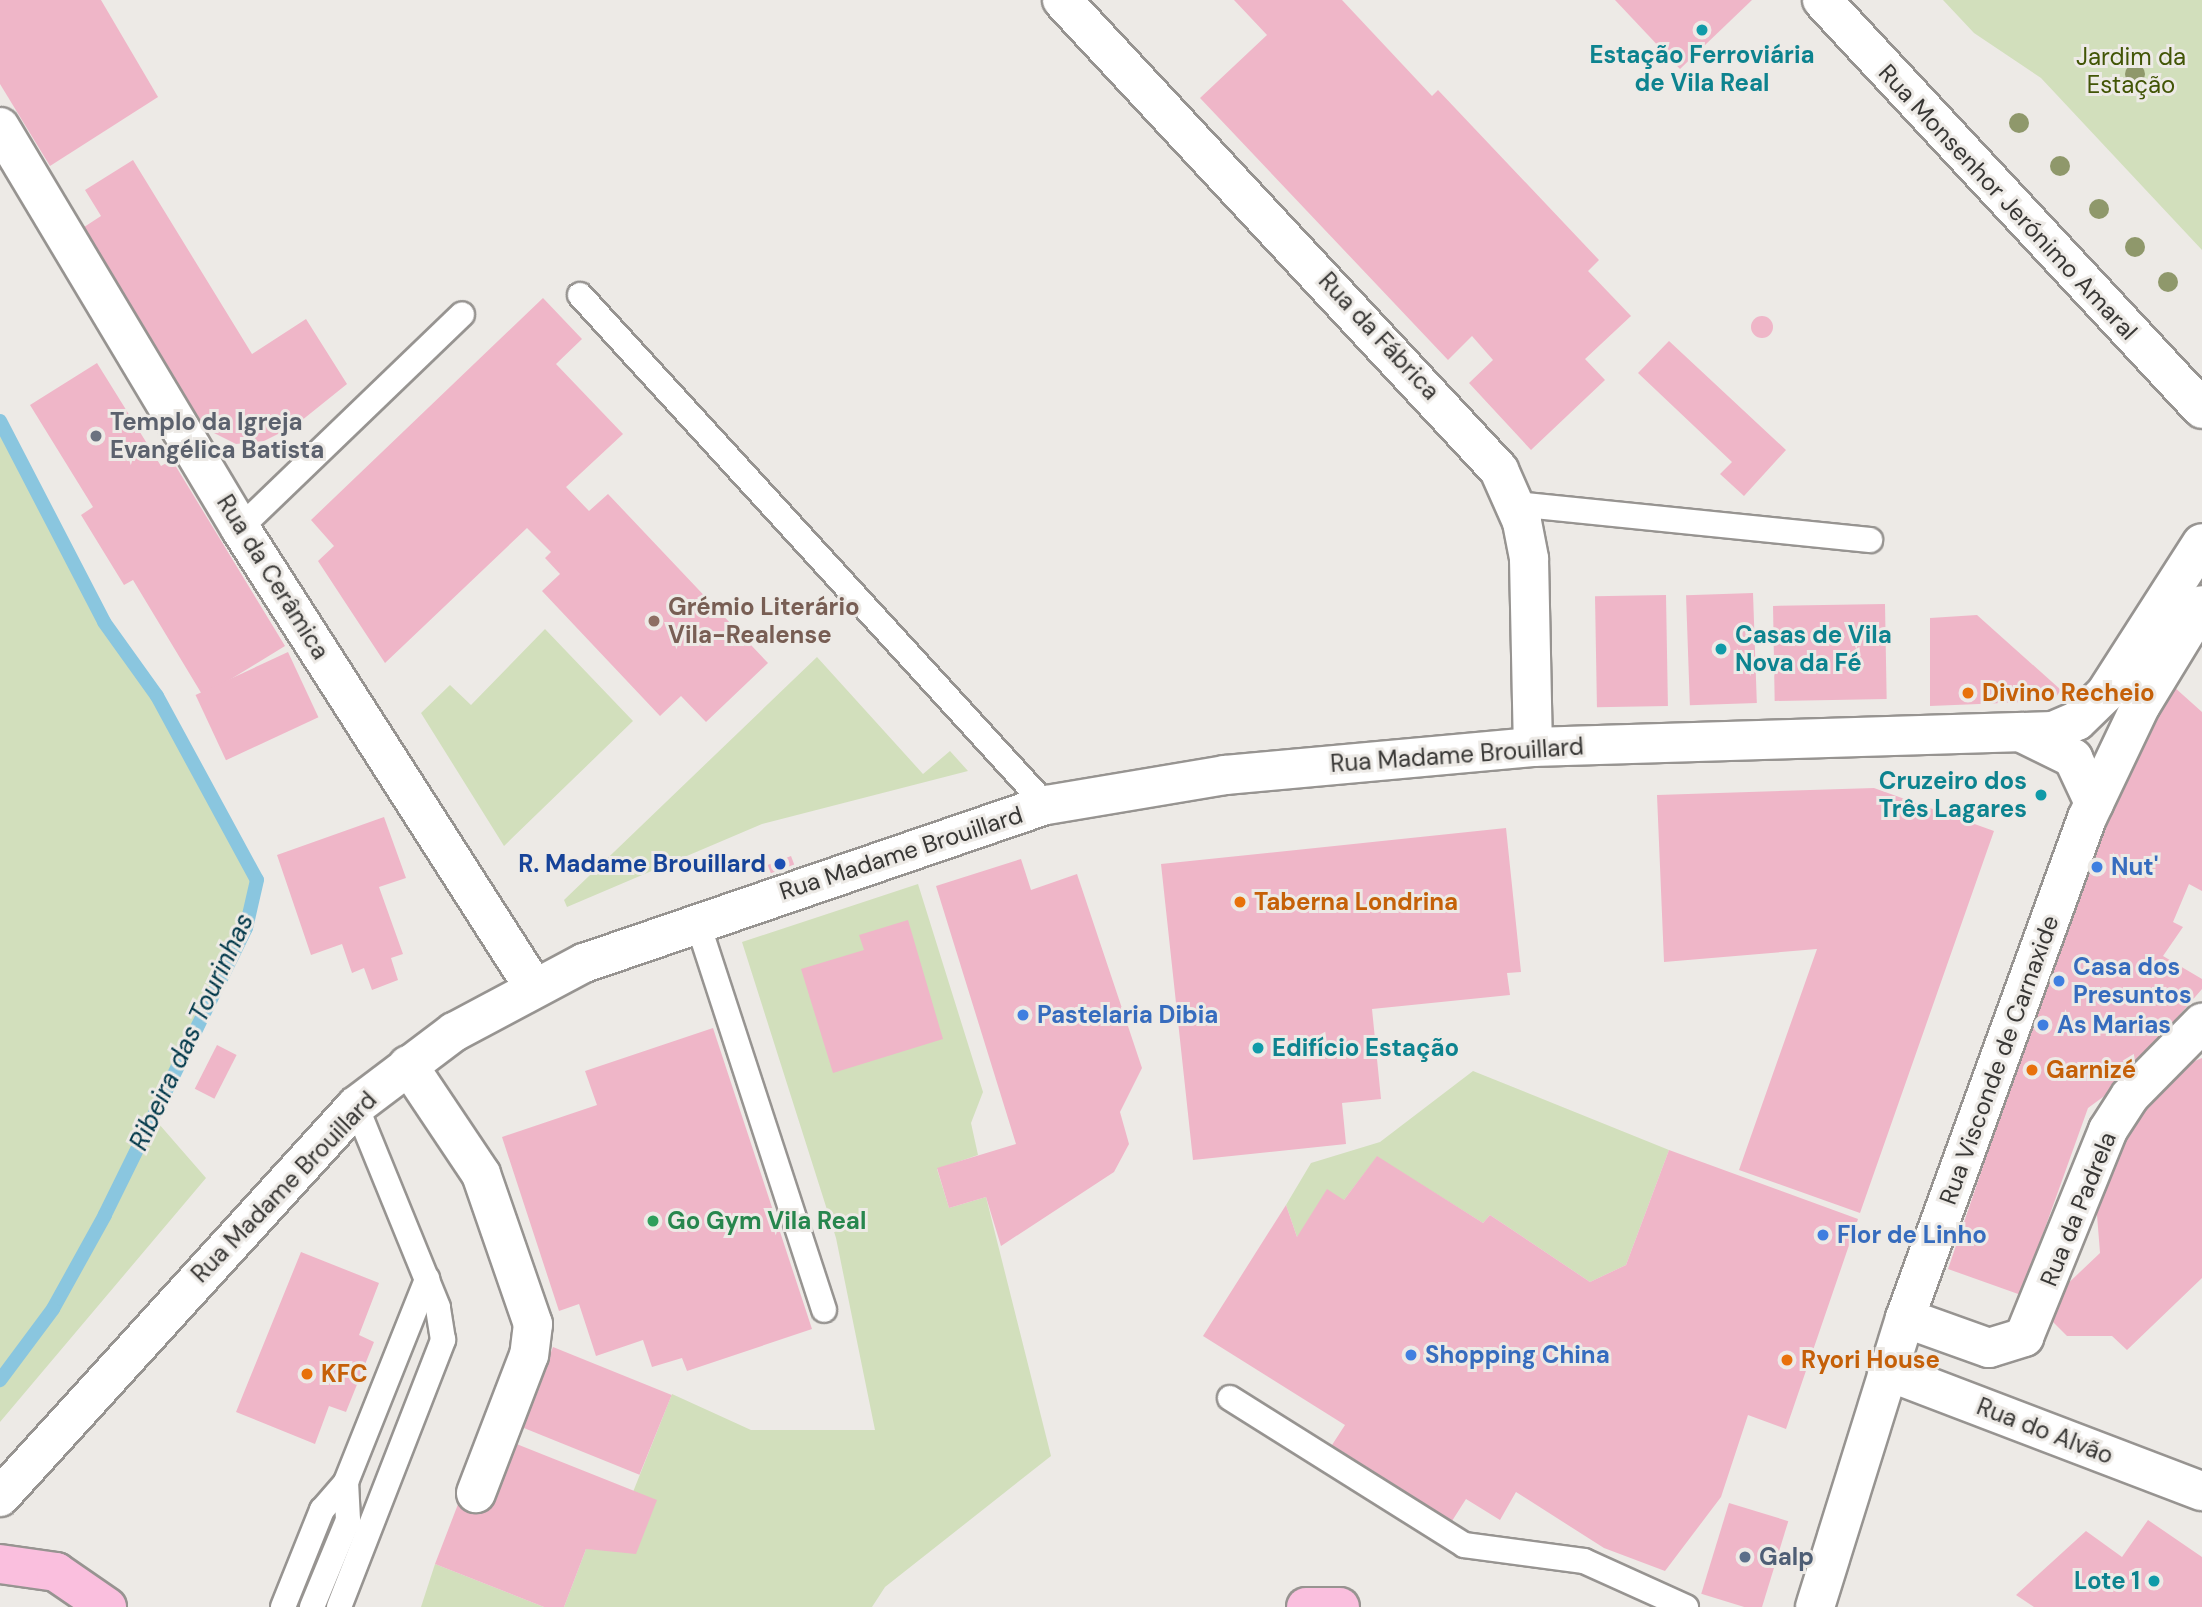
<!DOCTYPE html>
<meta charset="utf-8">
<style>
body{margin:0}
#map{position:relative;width:2202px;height:1607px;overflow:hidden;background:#edeae6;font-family:"DM Sans",sans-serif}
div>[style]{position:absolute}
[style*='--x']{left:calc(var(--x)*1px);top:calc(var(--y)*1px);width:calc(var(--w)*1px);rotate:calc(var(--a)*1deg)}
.green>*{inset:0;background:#d2dfbc}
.stream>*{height:14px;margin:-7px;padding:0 7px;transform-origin:7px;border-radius:7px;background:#8ac6df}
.building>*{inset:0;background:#efb6c8;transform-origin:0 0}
.round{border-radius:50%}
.roads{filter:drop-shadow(2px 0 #979491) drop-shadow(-2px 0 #979491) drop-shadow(0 2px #979491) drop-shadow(0 -2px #979491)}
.service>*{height:24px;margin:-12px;padding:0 12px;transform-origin:12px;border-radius:12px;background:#fff}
.minor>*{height:38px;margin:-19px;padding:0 19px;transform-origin:19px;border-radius:19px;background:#fff}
.secondary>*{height:38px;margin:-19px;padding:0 19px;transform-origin:19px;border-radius:19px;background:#fff}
.primary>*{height:38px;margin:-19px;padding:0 19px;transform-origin:19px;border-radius:19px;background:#fabfde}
.trees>*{width:20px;height:20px;margin:-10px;border-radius:50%;background:#8f986b}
.dots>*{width:19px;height:19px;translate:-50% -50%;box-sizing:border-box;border:4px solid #edeae6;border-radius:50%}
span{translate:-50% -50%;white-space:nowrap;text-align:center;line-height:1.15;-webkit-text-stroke:6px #edeae6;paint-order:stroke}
.culture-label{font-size:24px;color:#0d838f;font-weight:700}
.left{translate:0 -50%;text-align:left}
.right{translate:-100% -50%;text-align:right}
.park-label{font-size:24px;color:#425506}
.street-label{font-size:24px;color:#383735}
.worship-label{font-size:24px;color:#5b616d;font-weight:700}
.education-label{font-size:24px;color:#785e54;font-weight:700}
.food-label{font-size:24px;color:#c56008;font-weight:700}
.transit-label{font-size:24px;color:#164399;font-weight:700}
.shop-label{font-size:24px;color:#366cbe;font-weight:700}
.leisure-label{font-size:24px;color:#27864d;font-weight:700}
.service-label{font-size:24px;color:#4e5e75;font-weight:700}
.water-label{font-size:26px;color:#01384a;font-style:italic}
</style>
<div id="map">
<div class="green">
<i style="clip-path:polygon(1943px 0,2202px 0,2202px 250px,2041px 78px,1974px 33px)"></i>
<i style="clip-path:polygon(0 421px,104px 622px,157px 696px,257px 880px,245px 928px,152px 1116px,206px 1178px,0 1422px)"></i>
<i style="clip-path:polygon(545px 629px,633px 721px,504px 846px,421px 713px,450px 685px,471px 705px)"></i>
<i style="clip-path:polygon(817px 657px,923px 774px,950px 751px,968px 771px,762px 824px,567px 907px,564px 900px)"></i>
<i style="clip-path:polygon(918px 884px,983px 1092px,971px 1123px,978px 1155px,937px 1169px,949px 1208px,986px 1197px,1051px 1456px,885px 1587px,872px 1607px,564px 1607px,586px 1549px,633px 1492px,672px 1394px,751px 1430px,875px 1430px,836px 1238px,742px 942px)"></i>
<i style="clip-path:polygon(1473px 1071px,1669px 1150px,1626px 1265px,1590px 1282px,1490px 1215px,1483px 1223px,1377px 1157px,1344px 1200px,1297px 1237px,1286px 1205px,1311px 1163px,1380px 1142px)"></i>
<i style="clip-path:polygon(435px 1564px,544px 1607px,421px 1607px)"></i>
</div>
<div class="stream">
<i style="--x:0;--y:421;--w:226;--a:62.6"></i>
<i style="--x:104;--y:622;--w:91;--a:54.4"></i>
<i style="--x:157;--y:696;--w:209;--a:61.5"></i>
<i style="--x:257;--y:880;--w:49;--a:102.9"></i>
<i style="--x:246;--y:928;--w:320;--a:116.2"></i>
<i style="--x:105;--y:1215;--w:107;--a:119"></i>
<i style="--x:53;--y:1309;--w:89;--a:126.7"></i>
</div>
<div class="building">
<i style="clip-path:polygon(0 0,101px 0,158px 97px,50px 166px,0 84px)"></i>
<i style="clip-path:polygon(1234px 0,1342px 0,1432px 96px,1438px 90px,1599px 260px,1588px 271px,1631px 316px,1585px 359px,1605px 380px,1531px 450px,1469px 383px,1493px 360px,1472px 336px,1448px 360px,1200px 98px,1267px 35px)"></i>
<i style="clip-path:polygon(1615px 0,1752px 0,1680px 69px)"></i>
<i style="clip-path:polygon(133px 160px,252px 354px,306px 319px,347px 384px,296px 425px,264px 441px,236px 444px,200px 426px,78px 231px,101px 216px,85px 190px)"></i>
<i style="clip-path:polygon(543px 298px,582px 339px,556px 364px,623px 434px,566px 487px,589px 511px,608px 494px,768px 663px,706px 722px,681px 696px,660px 716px,542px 591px,560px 574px,545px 558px,551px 552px,527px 528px,385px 663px,318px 561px,334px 546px,311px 520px)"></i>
<i class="round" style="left:1751px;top:316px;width:22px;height:22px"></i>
<i style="clip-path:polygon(1669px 341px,1786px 450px,1744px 496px,1720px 474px,1732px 462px,1638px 373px)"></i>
<i style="clip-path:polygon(97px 363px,161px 466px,172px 460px,285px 646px,203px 696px,133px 580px,124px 585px,81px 515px,93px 507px,30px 405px)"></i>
<i style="left:1753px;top:593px;width:110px;height:67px;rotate:88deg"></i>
<i style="left:1666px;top:595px;width:111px;height:71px;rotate:89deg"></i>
<i style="left:1885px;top:604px;width:95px;height:112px;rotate:89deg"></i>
<i style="clip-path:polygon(1977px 615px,2061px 690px,2053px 701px,1930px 706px,1930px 618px)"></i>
<i style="left:288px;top:652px;width:72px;height:102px;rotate:65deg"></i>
<i style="clip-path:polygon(2164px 678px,2202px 712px,2202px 891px,2189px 884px,2173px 922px,2183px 927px,2163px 956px,2202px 979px,2202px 989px,2118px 1086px,2088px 1108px,2021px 1295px,1948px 1269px,2128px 742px)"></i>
<i style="clip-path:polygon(1874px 788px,1994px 831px,1860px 1213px,1739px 1170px,1817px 949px,1664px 962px,1657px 795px)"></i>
<i style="clip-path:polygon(384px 817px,406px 878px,379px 887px,403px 954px,391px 958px,398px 980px,372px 990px,364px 968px,352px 973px,342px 944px,311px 955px,277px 855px)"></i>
<i style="clip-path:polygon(1506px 828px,1521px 972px,1507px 973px,1510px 995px,1372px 1009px,1381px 1099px,1342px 1103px,1346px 1144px,1193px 1160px,1161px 864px)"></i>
<i style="left:791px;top:856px;width:9px;height:25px;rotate:69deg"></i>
<i style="clip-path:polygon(1021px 859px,1031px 890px,1077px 874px,1142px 1068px,1120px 1112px,1129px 1144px,1114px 1172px,1001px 1246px,986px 1197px,949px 1208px,937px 1168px,1016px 1144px,936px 886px)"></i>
<i style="clip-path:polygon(908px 920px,943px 1039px,833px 1073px,801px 969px,864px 950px,859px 935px)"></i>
<i style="clip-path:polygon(713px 1028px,812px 1329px,687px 1371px,682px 1358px,652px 1367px,643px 1340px,596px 1356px,579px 1304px,559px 1311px,502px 1137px,597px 1105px,585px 1071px)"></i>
<i style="left:217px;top:1045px;width:22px;height:49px;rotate:27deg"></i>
<i style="clip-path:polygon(2202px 1058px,2202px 1278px,2127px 1350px,2112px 1336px,2067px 1336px,2051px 1320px,2060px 1291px,2100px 1253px,2096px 1202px,2116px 1135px,2190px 1063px)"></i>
<i style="clip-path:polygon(1669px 1150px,1858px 1219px,1786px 1429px,1748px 1415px,1721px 1497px,1665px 1571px,1604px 1548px,1516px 1492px,1500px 1520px,1466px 1499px,1452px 1521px,1332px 1445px,1345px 1425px,1203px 1336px,1286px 1205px,1297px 1237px,1327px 1189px,1344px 1200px,1377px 1156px,1483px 1223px,1490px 1215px,1590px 1282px,1626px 1265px)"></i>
<i style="clip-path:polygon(301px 1252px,379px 1283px,359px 1335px,374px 1342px,346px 1412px,329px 1406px,315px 1444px,236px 1412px)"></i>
<i style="left:553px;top:1347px;width:128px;height:86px;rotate:22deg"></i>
<i style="clip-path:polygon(514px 1443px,657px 1500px,636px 1554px,586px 1549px,564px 1607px,544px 1607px,435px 1564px,460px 1499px,488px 1510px)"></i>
<i style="left:1729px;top:1503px;width:62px;height:95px;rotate:17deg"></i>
<i style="clip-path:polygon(2148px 1520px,2202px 1557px,2202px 1607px,2034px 1607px,2016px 1595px,2086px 1531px,2122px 1557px)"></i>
</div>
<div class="roads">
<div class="service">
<i style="--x:580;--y:295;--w:691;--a:47.58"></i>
<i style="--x:1515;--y:504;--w:357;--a:5.8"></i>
<i style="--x:240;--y:528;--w:308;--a:-43.9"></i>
<i style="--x:697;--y:921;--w:409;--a:71.9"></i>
<i style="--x:1230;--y:1398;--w:276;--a:32.1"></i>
<i style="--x:1464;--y:1545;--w:121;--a:7.6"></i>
<i style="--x:1584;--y:1561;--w:112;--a:24.3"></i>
<i style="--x:283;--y:1607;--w:105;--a:-68.1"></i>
<i style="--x:322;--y:1510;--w:37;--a:-49"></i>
<i style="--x:346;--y:1482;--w:219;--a:-68.2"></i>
<i style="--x:312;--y:1607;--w:94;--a:-67.5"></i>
<i style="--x:348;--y:1520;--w:38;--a:-93"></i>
<i style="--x:339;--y:1607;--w:287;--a:-68.7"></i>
<i style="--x:443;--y:1340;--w:33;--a:-99"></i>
<i style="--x:438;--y:1307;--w:217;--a:-112.2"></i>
</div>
<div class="minor">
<i style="--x:1062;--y:0;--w:642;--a:47.08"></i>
<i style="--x:1499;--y:470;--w:57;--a:66.1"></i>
<i style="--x:1522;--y:522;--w:38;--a:79"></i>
<i style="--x:1529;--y:559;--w:188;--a:88.8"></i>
<i style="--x:0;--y:127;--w:467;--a:59.1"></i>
<i style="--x:240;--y:528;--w:544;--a:57.39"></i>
<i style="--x:408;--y:1065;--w:131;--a:56.2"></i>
<i style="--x:481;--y:1174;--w:159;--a:70.9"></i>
<i style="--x:533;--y:1324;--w:31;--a:97"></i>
<i style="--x:529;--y:1355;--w:148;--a:111"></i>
<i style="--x:1905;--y:1318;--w:89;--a:19.7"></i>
<i style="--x:1989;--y:1348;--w:37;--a:-17"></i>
<i style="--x:2024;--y:1337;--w:223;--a:-67.9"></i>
<i style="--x:2108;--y:1130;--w:40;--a:-57.1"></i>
<i style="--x:2130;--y:1096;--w:103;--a:-45.4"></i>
<i style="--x:1887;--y:1371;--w:337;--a:20.9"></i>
</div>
<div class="secondary">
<i style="--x:1822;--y:0;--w:558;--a:47.1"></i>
<i style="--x:2024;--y:734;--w:55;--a:26.1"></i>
<i style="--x:2073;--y:758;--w:50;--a:65"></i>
<i style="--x:0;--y:1497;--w:529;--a:-47.68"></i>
<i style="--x:356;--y:1106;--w:123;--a:-37.1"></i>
<i style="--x:454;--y:1032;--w:147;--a:-28"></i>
<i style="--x:584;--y:963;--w:488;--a:-18.9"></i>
<i style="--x:1046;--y:805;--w:181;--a:-9.5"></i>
<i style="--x:1225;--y:775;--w:309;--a:-5.2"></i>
<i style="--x:1533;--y:747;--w:520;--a:-1.76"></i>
<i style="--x:2053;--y:731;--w:26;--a:-23"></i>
<i style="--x:2077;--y:721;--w:39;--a:-44"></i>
<i style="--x:2105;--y:694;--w:179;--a:-57.3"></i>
<i style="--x:1815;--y:1607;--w:303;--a:-72.7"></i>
<i style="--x:1905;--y:1318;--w:532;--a:-70"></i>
<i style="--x:2087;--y:818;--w:125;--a:-64.5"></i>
<i style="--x:2141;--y:705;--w:117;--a:-58.6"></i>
</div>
<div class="primary">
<i style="--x:0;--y:1564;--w:57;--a:8.1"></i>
<i style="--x:56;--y:1572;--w:62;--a:34.5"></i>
<i style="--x:1306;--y:1607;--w:34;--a:0"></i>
</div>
</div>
<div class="trees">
<i style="left:2135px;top:74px"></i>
<i style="left:2019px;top:123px"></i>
<i style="left:2060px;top:166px"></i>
<i style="left:2099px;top:209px"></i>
<i style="left:2135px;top:247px"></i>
<i style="left:2168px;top:282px"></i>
</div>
<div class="dots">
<i style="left:1702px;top:30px;background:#0f9aa8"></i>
<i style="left:96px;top:436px;background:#6b7280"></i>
<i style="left:654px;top:621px;background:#8d6e63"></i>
<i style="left:1721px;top:649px;background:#0f9aa8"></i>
<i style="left:1968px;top:693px;background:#e8710a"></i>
<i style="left:2041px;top:795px;background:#0f9aa8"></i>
<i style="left:780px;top:864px;background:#1a4fb4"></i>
<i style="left:2097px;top:867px;background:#3f7fe0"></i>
<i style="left:1240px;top:902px;background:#e8710a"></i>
<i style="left:2059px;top:981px;background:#3f7fe0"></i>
<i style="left:1023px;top:1015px;background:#3f7fe0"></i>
<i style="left:2043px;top:1025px;background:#3f7fe0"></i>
<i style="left:1258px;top:1048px;background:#0f9aa8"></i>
<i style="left:2032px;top:1070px;background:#e8710a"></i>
<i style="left:653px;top:1221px;background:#2e9e5b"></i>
<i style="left:1823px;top:1235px;background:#3f7fe0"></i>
<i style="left:1411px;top:1355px;background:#3f7fe0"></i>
<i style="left:1787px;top:1360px;background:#e8710a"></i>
<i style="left:307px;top:1374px;background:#e8710a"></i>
<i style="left:1745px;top:1557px;background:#5c6f8a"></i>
<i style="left:2154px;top:1581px;background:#0f9aa8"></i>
</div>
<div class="culture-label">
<span style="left:1702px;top:69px">Estação Ferroviária<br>de Vila Real</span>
<span class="left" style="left:1735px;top:649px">Casas de Vila<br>Nova da Fé</span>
<span class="right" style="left:2027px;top:795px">Cruzeiro dos<br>Três Lagares</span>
<span class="left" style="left:1272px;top:1048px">Edifício Estação</span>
<span class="right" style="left:2140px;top:1581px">Lote 1</span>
</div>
<div class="park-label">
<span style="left:2131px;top:71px">Jardim da<br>Estação</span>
</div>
<div class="street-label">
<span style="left:2008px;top:202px;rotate:47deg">Rua Monsenhor Jerónimo Amaral</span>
<span style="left:1379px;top:336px;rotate:47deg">Rua da Fábrica</span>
<span style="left:273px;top:577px;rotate:58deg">Rua da Cerâmica</span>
<span style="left:1457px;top:755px;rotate:-4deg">Rua Madame Brouillard</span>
<span style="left:901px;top:853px;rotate:-18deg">Rua Madame Brouillard</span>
<span style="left:1999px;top:1060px;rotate:-70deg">Rua Visconde de Carnaxide</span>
<span style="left:284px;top:1187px;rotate:-46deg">Rua Madame Brouillard</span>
<span style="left:2078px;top:1209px;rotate:-68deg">Rua da Padrela</span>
<span style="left:2045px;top:1431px;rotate:21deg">Rua do Alvão</span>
</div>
<div class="worship-label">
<span class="left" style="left:110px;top:436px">Templo da Igreja<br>Evangélica Batista</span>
</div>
<div class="education-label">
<span class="left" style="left:668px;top:621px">Grémio Literário<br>Vila-Realense</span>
</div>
<div class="food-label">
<span class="left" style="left:1982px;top:693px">Divino Recheio</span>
<span class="left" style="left:1254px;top:902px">Taberna Londrina</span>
<span class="left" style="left:2046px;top:1070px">Garnizé</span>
<span class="left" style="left:1801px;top:1360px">Ryori House</span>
<span class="left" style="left:321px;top:1374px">KFC</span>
</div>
<div class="transit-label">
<span class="right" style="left:766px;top:864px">R. Madame Brouillard</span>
</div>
<div class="shop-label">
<span class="left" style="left:2111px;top:867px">Nut'</span>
<span class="left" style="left:2073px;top:981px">Casa dos<br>Presuntos</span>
<span class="left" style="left:1037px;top:1015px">Pastelaria Dibia</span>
<span class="left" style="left:2057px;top:1025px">As Marias</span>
<span class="left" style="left:1837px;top:1235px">Flor de Linho</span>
<span class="left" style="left:1425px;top:1355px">Shopping China</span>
</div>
<div class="leisure-label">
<span class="left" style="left:667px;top:1221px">Go Gym Vila Real</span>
</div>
<div class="service-label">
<span class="left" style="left:1759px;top:1557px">Galp</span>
</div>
<div class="water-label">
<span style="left:192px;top:1032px;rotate:-65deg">Ribeira das Tourinhas</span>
</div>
</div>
